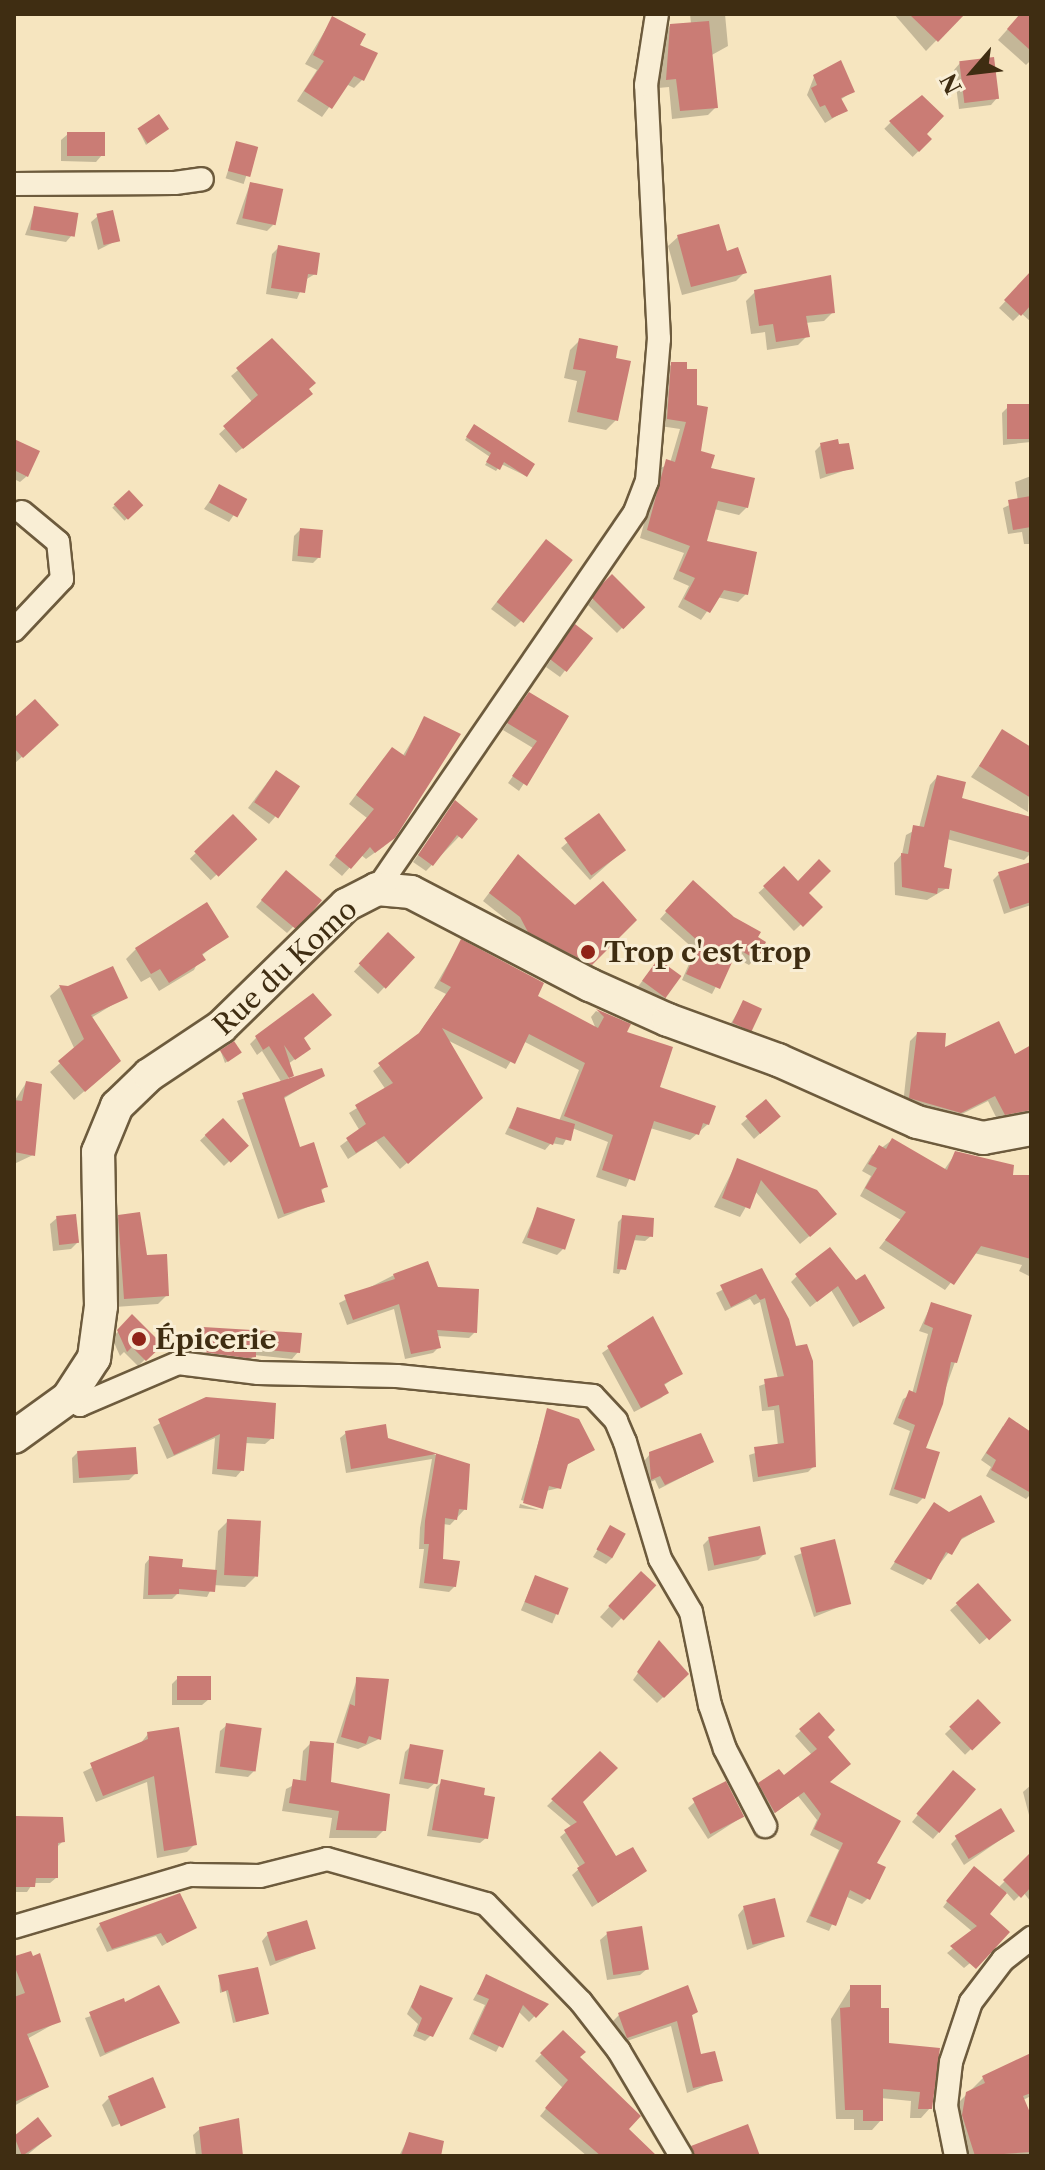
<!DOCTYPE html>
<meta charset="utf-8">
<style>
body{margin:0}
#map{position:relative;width:1045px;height:2170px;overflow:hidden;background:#f6e5bf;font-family:"Libre Caslon Text",serif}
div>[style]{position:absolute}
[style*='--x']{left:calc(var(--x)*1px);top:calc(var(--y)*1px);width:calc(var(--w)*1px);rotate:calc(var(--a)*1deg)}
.shadow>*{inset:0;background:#0003;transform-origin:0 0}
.building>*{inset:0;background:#ca7c75;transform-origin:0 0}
.roads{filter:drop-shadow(2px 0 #6d5b3d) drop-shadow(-2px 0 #6d5b3d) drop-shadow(0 2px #6d5b3d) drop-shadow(0 -2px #6d5b3d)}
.street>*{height:22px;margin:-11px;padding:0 11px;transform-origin:11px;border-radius:11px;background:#f9eed5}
.secondary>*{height:32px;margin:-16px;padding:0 16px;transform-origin:16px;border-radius:16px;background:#f9eed5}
.dots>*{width:22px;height:22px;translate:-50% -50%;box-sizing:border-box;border:4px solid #f9eed5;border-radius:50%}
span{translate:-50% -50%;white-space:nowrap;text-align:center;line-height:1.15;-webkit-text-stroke:6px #f9eed5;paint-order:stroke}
.poi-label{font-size:28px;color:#3f2d12;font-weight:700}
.left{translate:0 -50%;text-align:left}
.street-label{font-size:28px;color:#3f2d12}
.frame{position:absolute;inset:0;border:16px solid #3f2d12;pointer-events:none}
.north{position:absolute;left:933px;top:32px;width:80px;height:80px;-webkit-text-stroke:6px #f9eed5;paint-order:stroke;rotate:242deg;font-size:22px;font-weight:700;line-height:32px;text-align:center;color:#3f2d12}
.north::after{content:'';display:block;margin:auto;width:28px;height:36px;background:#3f2d12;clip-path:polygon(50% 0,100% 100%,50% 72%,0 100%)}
</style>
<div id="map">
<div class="shadow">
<i style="clip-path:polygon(690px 14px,725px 14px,728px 46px,710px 56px,716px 107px,708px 115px,672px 119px,669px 87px,658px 88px,662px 34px,670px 26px,691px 24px)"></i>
<i style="clip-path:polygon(894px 14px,960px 14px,961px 15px,926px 51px)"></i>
<i style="clip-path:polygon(1021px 14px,1031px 14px,1031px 60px,1026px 65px,998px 40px)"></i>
<i style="clip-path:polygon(332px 19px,358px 46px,362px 80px,354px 88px,346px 84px,322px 117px,297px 101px,317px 70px,305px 64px)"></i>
<i style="clip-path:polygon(960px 63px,997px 98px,991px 105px,959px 109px,954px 70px)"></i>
<i style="clip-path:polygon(814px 77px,852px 92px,840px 100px,845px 111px,825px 123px,807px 95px)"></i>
<i style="left:902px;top:111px;width:40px;height:25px;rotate:45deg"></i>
<i style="clip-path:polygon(139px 131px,164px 131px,146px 145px)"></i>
<i style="clip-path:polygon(68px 134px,102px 155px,96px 162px,61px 161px,61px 140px)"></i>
<i style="left:237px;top:143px;width:19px;height:37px;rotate:18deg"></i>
<i style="clip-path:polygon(250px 184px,273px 225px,267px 231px,236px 224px)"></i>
<i style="clip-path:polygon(35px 208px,72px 235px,66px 242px,25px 235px)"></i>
<i style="clip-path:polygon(98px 216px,118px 240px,98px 250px,91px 222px)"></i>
<i style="clip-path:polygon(678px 237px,726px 254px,745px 272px,736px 281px,682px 295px,668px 246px)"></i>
<i style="clip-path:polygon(278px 248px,315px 274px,305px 280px,297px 299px,266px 294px,272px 254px)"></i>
<i style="clip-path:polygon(1031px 274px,1031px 322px,1021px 313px,1013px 321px,999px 308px)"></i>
<i style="clip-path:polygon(755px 292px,833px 312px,824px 321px,805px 323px,807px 336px,798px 345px,767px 350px,765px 332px,751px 334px,746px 301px)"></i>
<i style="clip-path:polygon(580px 340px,614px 359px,616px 420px,606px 430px,568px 422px,577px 381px,564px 378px,570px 350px)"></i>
<i style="clip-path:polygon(272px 341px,306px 389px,304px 400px,236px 453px,219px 434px,253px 403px,231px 376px)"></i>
<i style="clip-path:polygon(672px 364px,699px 452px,709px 470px,747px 507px,739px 515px,714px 509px,704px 543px,746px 594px,738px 602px,717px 597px,701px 620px,678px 607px,689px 586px,673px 579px,684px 553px,640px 538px,659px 469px,670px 463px,680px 429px,660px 426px,664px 372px)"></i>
<i style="clip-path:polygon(1031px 406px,1031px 442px,1003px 445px,1002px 413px,1008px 407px)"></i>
<i style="clip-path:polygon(472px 429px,526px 476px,501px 464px,496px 471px,485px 465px,490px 457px,465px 440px)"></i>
<i style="clip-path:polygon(14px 441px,27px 476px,20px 482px,14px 479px)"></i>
<i style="clip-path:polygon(821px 445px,852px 468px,820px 479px,815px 451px)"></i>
<i style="clip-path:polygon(1031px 476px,1031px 544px,1024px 544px,1022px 532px,1008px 534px,1003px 508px,1018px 501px,1015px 482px)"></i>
<i style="clip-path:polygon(220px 486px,244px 500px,229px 522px,204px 509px)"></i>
<i style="left:129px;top:492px;width:18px;height:23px;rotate:47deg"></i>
<i style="clip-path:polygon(300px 530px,319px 557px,313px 563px,292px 561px,294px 536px)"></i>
<i style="clip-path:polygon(540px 548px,521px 621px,515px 627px,491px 609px)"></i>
<i style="clip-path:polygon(606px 583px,642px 607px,617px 633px,588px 605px)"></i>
<i style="clip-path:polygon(569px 633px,590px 638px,560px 677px,546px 667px)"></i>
<i style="clip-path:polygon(523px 700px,566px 717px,519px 791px,508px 783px,533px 748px,503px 730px)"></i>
<i style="clip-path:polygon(14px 716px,48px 733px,14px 764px)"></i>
<i style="clip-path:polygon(425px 719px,384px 846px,366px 859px,361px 855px,342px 876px,329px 865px,367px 818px,349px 804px,384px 758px,402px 757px)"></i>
<i style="clip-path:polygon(1003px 732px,1031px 749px,1028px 812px,971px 777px)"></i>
<i style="clip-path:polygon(937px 777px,959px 799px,1031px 819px,1031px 853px,1024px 860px,947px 839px,942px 869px,947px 888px,927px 900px,895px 895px,894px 863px,902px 854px,906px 835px,919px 828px,930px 785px)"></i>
<i style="clip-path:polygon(270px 779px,275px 817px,269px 824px,248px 808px)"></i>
<i style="clip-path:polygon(455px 803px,475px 820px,426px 871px,413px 862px)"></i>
<i style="clip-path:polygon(598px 816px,617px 856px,590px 880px,561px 848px)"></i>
<i style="left:233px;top:817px;width:30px;height:60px;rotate:46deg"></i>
<i style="clip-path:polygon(511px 864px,575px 907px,635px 920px,583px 971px,521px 939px,513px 925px,483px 901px)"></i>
<i style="left:784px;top:869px;width:52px;height:35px;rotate:47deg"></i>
<i style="clip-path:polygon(1031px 872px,1031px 905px,1004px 914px,993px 880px,999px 874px)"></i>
<i style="clip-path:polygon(280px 879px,319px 900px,287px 933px,256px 907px)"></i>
<i style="clip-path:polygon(693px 882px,755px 959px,749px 965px,732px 956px,712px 994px,682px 980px,695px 950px,660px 919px)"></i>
<i style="left:388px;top:935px;width:33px;height:50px;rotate:43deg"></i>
<i style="clip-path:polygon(226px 936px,201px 956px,194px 970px,159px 991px,150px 977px,141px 982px,126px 959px,136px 949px)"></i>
<i style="clip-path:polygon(461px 942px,535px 997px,596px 1029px,591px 1017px,596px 1011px,629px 1025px,625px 1033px,658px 1089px,708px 1124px,690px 1140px,650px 1128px,626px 1187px,596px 1177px,608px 1142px,572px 1128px,563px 1145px,551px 1143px,545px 1150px,505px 1134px,517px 1109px,559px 1121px,579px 1070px,523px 1041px,506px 1069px,447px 1040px,474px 1105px,400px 1169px,376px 1141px,348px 1159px,340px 1146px,360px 1131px,349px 1113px,386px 1090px,373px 1071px,416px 1038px,446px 994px,434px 988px)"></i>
<i style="clip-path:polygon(652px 968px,666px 998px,660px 1004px,637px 988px)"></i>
<i style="clip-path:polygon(60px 987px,125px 997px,91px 1018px,109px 1070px,74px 1100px,50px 1072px,75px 1050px,50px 996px)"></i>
<i style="clip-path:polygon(744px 1002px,750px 1029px,744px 1035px,728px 1028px)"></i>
<i style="clip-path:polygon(917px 1034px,943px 1050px,1014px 1056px,1031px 1047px,1031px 1115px,998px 1121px,988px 1101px,952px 1119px,903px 1104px,910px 1041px)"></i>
<i style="clip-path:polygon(256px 1038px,302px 1038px,309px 1049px,288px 1064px,291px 1075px,285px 1082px,322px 1075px,283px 1099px,298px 1149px,326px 1186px,320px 1192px,323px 1201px,278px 1219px,237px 1101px,282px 1083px,262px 1051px,257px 1055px,250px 1044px)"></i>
<i style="clip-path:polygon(221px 1052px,237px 1055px,225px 1063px)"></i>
<i style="clip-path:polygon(26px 1083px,33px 1155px,14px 1164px,14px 1102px)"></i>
<i style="clip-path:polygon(766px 1102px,772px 1123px,754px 1139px,741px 1124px)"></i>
<i style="left:222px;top:1120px;width:35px;height:30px;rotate:47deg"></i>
<i style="clip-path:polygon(892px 1140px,944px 1170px,956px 1153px,1010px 1177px,1031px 1177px,1031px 1277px,1019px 1271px,1022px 1265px,974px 1253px,945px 1290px,879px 1248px,901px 1220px,860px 1196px,871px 1176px,862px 1171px,872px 1155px)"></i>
<i style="clip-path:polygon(738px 1160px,826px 1222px,800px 1244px,755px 1191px,740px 1217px,714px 1207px)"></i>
<i style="clip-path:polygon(538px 1209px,563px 1249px,557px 1255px,522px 1243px)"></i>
<i style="clip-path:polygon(119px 1217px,167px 1295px,158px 1304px,115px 1307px,110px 1226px)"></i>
<i style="clip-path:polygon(623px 1217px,651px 1236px,645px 1241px,632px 1240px,619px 1274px,613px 1273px,618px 1222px)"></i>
<i style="clip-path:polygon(57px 1218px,77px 1243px,71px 1249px,53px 1251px,50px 1224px)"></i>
<i style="clip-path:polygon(761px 1271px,814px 1466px,808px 1472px,753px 1482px,749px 1455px,778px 1446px,774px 1410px,762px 1411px,759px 1386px,778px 1379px,760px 1302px,754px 1305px,750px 1299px,725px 1311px,716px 1293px)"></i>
<i style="clip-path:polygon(394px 1275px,436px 1289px,475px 1332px,469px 1338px,437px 1336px,439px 1347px,433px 1353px,405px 1359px,394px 1309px,347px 1325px,339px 1303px)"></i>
<i style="clip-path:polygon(797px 1276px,856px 1282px,883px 1307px,853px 1327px,831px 1290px,810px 1307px,791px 1282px)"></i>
<i style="clip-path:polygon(931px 1305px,955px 1362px,924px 1449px,923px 1498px,917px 1504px,889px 1495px,910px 1431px,893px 1424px,903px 1399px,912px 1394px,928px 1334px,919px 1331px)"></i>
<i style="clip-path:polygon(132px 1317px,160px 1345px,138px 1366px,124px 1352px,120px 1356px,112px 1338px)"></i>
<i style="clip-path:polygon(652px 1318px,681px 1373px,663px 1386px,666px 1393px,661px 1398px,634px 1412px,602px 1353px)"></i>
<i style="clip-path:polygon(204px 1329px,298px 1352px,292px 1359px,254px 1355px,248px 1363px,198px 1358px,198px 1336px)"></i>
<i style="clip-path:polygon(206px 1399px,272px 1438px,265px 1444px,244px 1443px,242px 1470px,236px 1477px,212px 1474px,215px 1438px,167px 1459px,153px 1427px)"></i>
<i style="clip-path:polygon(548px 1410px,592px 1450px,565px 1466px,559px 1488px,546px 1491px,541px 1506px,521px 1500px)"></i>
<i style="clip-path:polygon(1003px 1426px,1031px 1435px,1031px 1494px,1026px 1499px,986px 1476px,991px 1467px,981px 1460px)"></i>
<i style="clip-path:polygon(346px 1433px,386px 1439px,467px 1465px,465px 1509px,450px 1525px,443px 1524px,441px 1561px,455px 1586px,449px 1592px,419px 1588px,424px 1549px,419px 1549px,420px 1528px,432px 1459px,346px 1473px,340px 1438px)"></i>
<i style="clip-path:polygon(78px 1452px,136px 1473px,129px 1480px,73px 1483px,72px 1458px)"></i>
<i style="clip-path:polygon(650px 1454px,712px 1462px,659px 1489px,655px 1480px,646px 1484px,645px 1460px)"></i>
<i style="clip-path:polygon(520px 1504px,539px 1510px,519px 1508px)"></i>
<i style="clip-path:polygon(934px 1505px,949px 1514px,992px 1522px,957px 1542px,923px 1585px,890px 1569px)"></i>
<i style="clip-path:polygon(228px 1521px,255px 1577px,245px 1587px,213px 1585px,207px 1597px,177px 1594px,172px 1599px,143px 1599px,145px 1564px,150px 1558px,180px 1569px,215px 1572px,218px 1531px)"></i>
<i style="clip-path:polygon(611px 1528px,612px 1558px,606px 1564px,593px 1557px)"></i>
<i style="clip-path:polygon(709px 1539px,764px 1554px,758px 1560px,708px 1571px,703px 1545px)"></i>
<i style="clip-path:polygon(833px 1542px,849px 1603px,814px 1617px,794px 1556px)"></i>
<i style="left:535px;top:1577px;width:34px;height:36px;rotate:23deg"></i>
<i style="clip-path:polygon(631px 1583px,653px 1585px,612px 1628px,600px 1617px)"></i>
<i style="left:978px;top:1586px;width:45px;height:37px;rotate:49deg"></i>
<i style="clip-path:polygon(659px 1643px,687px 1674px,657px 1703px,633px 1680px)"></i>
<i style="clip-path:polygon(178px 1678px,209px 1699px,202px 1705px,172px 1705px,172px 1684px)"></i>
<i style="clip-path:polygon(357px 1679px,379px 1739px,358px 1749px,336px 1743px)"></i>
<i style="left:978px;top:1702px;width:29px;height:46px;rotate:46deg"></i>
<i style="clip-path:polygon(819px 1714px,827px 1783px,868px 1898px,862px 1904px,845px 1896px,829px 1931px,806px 1922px,839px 1850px,810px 1835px,817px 1820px,798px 1796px,769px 1817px,754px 1790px,783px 1778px,812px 1755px,795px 1736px)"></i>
<i style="clip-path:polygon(227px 1725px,254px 1771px,248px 1777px,215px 1773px,220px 1731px)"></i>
<i style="clip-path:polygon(148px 1734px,195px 1844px,187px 1852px,157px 1858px,147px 1782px,96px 1802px,83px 1772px,140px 1744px)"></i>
<i style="clip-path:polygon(311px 1743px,329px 1784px,384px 1830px,376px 1838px,329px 1838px,332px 1818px,282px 1811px,286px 1789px,300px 1782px,303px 1751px)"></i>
<i style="clip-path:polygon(411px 1746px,435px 1783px,428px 1789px,399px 1784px,405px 1752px)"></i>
<i style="clip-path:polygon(600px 1754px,580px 1802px,616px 1859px,639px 1876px,592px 1907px,572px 1875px,580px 1868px,560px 1837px,572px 1827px,547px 1806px)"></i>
<i style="clip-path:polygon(947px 1779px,939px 1832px,933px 1839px,912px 1822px)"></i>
<i style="clip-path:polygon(442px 1782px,486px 1838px,480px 1843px,427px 1836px,436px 1787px)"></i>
<i style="clip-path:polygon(1031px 1785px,1031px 1814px,1029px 1815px,1023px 1792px)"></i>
<i style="clip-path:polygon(695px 1802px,742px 1817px,708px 1839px,688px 1808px)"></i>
<i style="clip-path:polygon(16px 1818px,63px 1841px,57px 1847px,56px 1878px,50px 1883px,33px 1883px,27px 1892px,14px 1892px)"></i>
<i style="clip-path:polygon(1013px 1831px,964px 1865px,951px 1844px,957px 1838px)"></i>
<i style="clip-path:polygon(1029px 1857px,1031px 1902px,1023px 1892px,1014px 1901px,1006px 1892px,988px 1914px,1002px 1937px,964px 1968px,947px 1953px,973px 1932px,943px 1907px,969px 1874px,998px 1888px)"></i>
<i style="clip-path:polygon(744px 1908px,783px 1936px,747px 1950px,738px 1915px)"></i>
<i style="clip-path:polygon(100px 1925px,195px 1927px,162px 1946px,156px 1936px,107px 1952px,96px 1929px)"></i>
<i style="clip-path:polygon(268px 1934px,314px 1948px,270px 1966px,262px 1941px)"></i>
<i style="clip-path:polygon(607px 1934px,647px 1969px,640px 1975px,607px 1980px,600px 1940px)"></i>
<i style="clip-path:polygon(16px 1958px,59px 2021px,27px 2039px,47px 2087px,14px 2106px)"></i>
<i style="clip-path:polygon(219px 1977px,267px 2014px,233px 2023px,226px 1991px,220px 1993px)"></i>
<i style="clip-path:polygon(486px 1977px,546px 2004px,529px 2022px,518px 2011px,496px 2052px,469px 2039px,485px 2005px,473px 2000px)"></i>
<i style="clip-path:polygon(420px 1987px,431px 2035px,425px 2041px,413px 2036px,418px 2024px,407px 2014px)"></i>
<i style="clip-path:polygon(851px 1987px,879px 2010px,887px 2045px,938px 2049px,930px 2108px,921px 2118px,910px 2118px,911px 2101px,881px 2098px,881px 2120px,872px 2130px,854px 2130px,854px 2119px,836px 2119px,831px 2019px)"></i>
<i style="clip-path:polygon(124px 2005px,177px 2022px,100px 2057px,85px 2018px)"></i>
<i style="clip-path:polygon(696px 2012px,690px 2017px,700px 2056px,720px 2080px,687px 2093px,671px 2026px,621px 2043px,613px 2021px,619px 2015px)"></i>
<i style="clip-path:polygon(563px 2032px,626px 2129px,654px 2156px,587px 2156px,540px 2116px,563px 2088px,535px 2061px)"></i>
<i style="clip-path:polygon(1031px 2064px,1031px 2096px,1023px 2100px,1031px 2121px,1031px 2156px,964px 2156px,955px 2124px,959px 2102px,983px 2078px)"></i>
<i style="clip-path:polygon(109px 2098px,164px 2106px,112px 2127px,102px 2105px)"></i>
<i style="clip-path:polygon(37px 2120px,50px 2136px,26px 2156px,14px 2156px,14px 2139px)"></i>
<i style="clip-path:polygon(237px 2120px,241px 2156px,196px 2156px,193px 2135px,200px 2129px)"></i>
<i style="clip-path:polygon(410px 2134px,439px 2156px,399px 2156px)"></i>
</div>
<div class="building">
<i style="clip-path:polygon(909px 14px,965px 14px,938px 42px)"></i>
<i style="clip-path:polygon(1020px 14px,1031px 14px,1031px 51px,1007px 29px)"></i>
<i style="clip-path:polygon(332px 16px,366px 34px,360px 45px,378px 53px,364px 81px,354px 76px,332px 109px,304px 91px,324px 61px,313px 55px)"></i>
<i style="clip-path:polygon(709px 21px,718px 108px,680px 111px,676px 79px,666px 80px,670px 24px)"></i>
<i style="left:994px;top:57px;width:42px;height:35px;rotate:83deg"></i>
<i style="clip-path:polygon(841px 60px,855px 92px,841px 98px,848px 111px,832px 118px,825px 105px,820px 107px,811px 88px,817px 85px,813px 75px)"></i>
<i style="clip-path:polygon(922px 95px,944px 116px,927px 134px,932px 139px,919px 152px,889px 121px)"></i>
<i style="left:159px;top:114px;width:18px;height:26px;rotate:56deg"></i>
<i style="left:67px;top:132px;width:38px;height:24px"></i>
<i style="left:236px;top:141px;width:23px;height:31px;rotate:15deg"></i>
<i style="left:250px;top:182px;width:34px;height:37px;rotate:12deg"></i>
<i style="left:34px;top:206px;width:45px;height:24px;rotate:9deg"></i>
<i style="left:113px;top:210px;width:32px;height:17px;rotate:77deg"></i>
<i style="clip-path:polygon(719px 224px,727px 251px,738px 247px,747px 273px,691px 287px,677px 235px)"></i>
<i style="clip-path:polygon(278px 245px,320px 253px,317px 275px,308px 274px,305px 293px,271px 288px)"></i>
<i style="clip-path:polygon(1031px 271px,1031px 305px,1021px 316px,1004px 300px)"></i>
<i style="clip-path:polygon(831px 275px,835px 313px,806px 316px,810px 337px,776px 342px,773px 324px,759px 326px,754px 290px)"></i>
<i style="clip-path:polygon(272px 338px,316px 383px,309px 389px,313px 394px,243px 449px,223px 426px,258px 395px,236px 368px)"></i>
<i style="clip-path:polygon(579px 338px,618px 346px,616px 358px,631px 361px,618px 421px,577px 412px,586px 371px,573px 369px)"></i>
<i style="clip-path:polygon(671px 362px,687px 362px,687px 369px,697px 369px,697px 405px,708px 407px,701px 451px,715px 455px,711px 468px,755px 478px,748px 508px,718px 501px,707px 541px,757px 552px,748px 595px,724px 590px,710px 613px,684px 599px,695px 578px,679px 571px,690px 546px,647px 530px,666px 459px,675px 462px,686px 422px,667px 419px)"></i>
<i style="left:1031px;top:404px;width:35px;height:24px;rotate:90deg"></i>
<i style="clip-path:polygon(474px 424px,535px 464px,527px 477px,504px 462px,500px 470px,486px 462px,491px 453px,466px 437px)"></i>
<i style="clip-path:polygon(14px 439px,40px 451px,28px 477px,14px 470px)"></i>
<i style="clip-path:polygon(838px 439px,839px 444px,849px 443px,854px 469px,826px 474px,820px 443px)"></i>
<i style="left:219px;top:484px;width:32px;height:21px;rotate:28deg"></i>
<i style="left:129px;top:490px;width:21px;height:21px;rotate:47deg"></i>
<i style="clip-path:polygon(1031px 496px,1031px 527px,1013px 530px,1008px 500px)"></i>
<i style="left:300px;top:528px;width:23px;height:28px;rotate:5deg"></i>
<i style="left:546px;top:539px;width:34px;height:80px;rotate:38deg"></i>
<i style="left:612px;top:574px;width:47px;height:31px;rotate:45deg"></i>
<i style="left:575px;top:624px;width:23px;height:43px;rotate:38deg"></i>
<i style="clip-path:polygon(529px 692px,569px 716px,527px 786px,512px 776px,537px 741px,507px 723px)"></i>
<i style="clip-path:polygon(35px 699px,59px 725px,23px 758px,14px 748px,14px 718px)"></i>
<i style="clip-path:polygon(424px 716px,461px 734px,395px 838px,375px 853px,370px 847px,351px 869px,335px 856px,374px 809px,356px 795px,392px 747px,405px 756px)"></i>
<i style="clip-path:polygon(1002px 729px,1031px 747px,1031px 798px,979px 766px)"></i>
<i style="left:276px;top:770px;width:29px;height:39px;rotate:34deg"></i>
<i style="clip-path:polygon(937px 775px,966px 782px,962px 798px,1031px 817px,1031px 853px,950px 830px,944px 867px,952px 869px,949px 889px,938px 888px,937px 894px,902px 887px,901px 853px,908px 854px,913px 825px,924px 827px)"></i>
<i style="clip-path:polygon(455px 800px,478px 819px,462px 839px,457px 835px,433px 866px,418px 855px)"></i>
<i style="left:599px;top:813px;width:46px;height:43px;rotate:54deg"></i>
<i style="left:233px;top:814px;width:35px;height:54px;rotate:46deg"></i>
<i style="clip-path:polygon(518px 854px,575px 905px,603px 881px,637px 920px,592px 965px,528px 932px,520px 917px,489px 893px)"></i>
<i style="clip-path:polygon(819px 859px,831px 871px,809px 893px,823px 907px,803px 927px,763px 886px,784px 866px,798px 881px)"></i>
<i style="clip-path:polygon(1031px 862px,1031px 902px,1010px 909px,998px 872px)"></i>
<i style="left:286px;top:870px;width:47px;height:39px;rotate:40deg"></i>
<i style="clip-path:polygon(693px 880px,734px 917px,761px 932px,758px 937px,766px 942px,757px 960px,738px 949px,720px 989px,686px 974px,700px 943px,665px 911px)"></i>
<i style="clip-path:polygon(207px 902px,229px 937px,202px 954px,206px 960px,169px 983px,160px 969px,151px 974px,135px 948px)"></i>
<i style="left:388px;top:932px;width:37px;height:43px;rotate:43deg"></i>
<i style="clip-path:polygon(461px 939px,544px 983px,538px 996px,598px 1028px,604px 1017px,596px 1009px,631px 1024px,627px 1032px,673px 1047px,660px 1087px,716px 1106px,709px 1125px,703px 1123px,699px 1135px,654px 1121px,635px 1181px,602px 1170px,613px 1135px,564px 1116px,585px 1063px,529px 1034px,515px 1064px,442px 1028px,483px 1098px,408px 1164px,384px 1136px,356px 1153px,346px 1138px,366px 1124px,355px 1105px,393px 1083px,378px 1063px,419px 1033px,451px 987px,440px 981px)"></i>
<i style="left:658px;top:959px;width:29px;height:27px;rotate:36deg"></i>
<i style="clip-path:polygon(113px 966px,128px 998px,91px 1015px,121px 1061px,85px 1092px,58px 1061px,84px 1039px,59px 985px,68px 986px)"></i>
<i style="clip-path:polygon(313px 993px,332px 1015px,304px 1038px,311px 1049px,295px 1060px,284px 1045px,294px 1076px,289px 1078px,269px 1046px,263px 1050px,255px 1036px)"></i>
<i style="left:743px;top:1000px;width:21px;height:25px;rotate:25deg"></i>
<i style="clip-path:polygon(999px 1021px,1015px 1054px,1031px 1045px,1031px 1110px,1005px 1115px,995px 1096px,961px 1113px,909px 1098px,917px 1032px,946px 1033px,945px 1047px)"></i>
<i style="left:234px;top:1041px;width:14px;height:17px;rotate:56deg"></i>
<i style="clip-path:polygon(322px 1068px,325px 1076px,284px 1097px,300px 1147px,314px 1142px,328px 1187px,321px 1189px,325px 1202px,284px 1214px,242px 1093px)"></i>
<i style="clip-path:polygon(26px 1081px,42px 1084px,35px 1156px,14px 1152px,14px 1100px,22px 1101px)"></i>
<i style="left:766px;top:1099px;width:23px;height:27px;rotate:50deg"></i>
<i style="clip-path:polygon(517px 1107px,575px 1124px,571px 1141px,556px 1137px,553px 1145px,509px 1128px)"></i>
<i style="left:223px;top:1118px;width:38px;height:25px;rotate:47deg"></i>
<i style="clip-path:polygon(892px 1138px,947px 1170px,955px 1151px,1014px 1165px,1013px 1175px,1031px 1175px,1031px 1259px,981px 1246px,954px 1285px,885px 1240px,906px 1212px,865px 1188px,877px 1168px,868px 1164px,879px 1145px,886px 1149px)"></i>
<i style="clip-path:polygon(737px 1158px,817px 1190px,837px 1214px,810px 1237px,761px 1180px,750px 1209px,722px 1198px)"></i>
<i style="left:537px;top:1207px;width:40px;height:32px;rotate:18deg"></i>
<i style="clip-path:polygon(140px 1212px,147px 1255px,167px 1254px,169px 1296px,124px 1299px,118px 1215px)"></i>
<i style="left:76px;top:1214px;width:29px;height:20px;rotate:84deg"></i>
<i style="clip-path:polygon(622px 1215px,654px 1218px,653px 1237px,636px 1235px,626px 1270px,617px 1269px)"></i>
<i style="clip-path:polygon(830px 1247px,856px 1280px,865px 1274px,885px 1308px,860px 1323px,838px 1286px,817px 1302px,795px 1274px)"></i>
<i style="clip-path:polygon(428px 1261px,438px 1287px,479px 1289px,477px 1333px,437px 1330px,441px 1348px,411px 1354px,399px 1304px,353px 1320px,344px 1295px,395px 1279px,393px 1274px)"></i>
<i style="clip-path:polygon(762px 1268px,789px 1319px,796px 1346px,807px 1344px,813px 1361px,816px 1467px,758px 1477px,754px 1447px,784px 1443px,779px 1405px,768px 1407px,764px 1379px,784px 1376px,765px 1298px,760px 1300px,756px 1294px,731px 1307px,720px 1285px)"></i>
<i style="clip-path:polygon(931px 1302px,972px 1315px,957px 1363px,951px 1362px,943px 1404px,926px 1448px,940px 1452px,925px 1499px,894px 1489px,915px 1425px,898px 1418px,909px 1390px,916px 1393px,933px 1328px,924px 1324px)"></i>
<i style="clip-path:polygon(132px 1314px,163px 1345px,146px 1361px,132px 1347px,127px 1352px,117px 1330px)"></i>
<i style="clip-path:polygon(653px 1316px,683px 1374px,664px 1384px,669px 1393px,641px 1408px,607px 1346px)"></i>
<i style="clip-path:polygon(203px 1327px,302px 1333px,300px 1353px,256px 1349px,256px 1357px,247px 1358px,203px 1352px)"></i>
<i style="clip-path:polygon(206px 1397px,276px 1403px,274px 1439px,247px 1437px,244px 1471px,217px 1469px,220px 1434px,174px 1455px,158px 1419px)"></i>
<i style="clip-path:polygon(547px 1408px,579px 1419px,595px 1450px,568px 1464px,561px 1489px,549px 1486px,543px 1509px,523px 1503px)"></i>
<i style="clip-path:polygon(1009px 1417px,1031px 1432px,1031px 1493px,991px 1470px,996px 1460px,986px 1453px)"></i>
<i style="clip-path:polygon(386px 1424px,388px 1438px,470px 1464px,467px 1510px,459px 1509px,457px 1520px,445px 1518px,443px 1559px,460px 1561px,456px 1587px,424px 1583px,429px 1544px,424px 1544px,425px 1521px,436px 1454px,351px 1469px,345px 1431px)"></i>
<i style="clip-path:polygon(701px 1433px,714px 1462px,665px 1485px,660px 1476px,651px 1480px,649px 1452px)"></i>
<i style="left:136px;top:1447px;width:27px;height:59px;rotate:86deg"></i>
<i style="clip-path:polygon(981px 1495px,995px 1522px,962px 1538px,952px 1555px,946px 1552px,931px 1580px,894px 1562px,934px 1502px,949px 1512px)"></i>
<i style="left:227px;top:1519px;width:34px;height:56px;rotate:3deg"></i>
<i style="left:610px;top:1525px;width:18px;height:28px;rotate:29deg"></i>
<i style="left:760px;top:1526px;width:29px;height:53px;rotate:78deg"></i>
<i style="left:835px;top:1539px;width:67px;height:36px;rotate:76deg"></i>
<i style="clip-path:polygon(149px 1556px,183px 1559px,182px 1567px,217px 1570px,215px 1592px,179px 1589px,179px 1594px,148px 1595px)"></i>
<i style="left:641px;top:1571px;width:21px;height:48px;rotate:43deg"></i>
<i style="left:535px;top:1575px;width:36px;height:29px;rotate:21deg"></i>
<i style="left:978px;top:1583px;width:50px;height:30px;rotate:48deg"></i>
<i style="clip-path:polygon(659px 1640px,689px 1674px,664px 1698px,637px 1672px)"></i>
<i style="left:177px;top:1676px;width:34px;height:24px"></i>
<i style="clip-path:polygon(356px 1677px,389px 1679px,381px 1740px,369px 1736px,366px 1744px,341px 1737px,350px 1704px,355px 1706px)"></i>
<i style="left:978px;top:1699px;width:33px;height:40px;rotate:46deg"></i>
<i style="clip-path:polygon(819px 1712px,835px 1730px,828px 1737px,851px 1764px,830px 1782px,901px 1821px,877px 1863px,886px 1867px,870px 1900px,850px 1890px,836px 1926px,810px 1916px,843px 1843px,814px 1829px,821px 1814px,804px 1792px,775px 1813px,758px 1783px,779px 1769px,784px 1775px,817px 1749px,799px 1729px)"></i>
<i style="left:226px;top:1723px;width:36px;height:44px;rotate:8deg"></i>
<i style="clip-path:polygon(179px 1727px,197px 1845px,164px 1851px,154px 1776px,103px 1796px,90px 1763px,148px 1739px,147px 1732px)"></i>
<i style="clip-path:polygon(310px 1741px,334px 1743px,331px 1782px,390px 1794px,386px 1831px,336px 1830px,339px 1811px,289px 1803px,293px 1779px,306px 1781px)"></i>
<i style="left:410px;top:1744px;width:34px;height:35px;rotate:10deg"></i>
<i style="clip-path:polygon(600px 1751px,618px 1768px,583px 1802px,616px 1856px,633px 1847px,647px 1871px,598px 1903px,577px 1868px,585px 1863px,564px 1830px,577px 1822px,551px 1799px)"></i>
<i style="left:953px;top:1770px;width:30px;height:57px;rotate:40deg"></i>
<i style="clip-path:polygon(441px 1779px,485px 1788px,484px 1795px,495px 1797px,488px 1839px,432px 1830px)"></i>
<i style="left:726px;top:1781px;width:40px;height:38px;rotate:63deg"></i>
<i style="left:1001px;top:1808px;width:27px;height:54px;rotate:59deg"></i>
<i style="clip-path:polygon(16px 1816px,63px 1817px,65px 1842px,58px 1843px,58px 1878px,36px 1878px,35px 1887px,14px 1887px)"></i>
<i style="clip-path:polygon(1031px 1852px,1031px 1887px,1021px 1898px,1003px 1880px)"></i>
<i style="clip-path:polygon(974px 1866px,1007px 1893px,990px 1914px,1010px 1932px,976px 1969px,950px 1946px,977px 1926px,946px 1901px)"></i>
<i style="clip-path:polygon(180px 1893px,197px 1928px,167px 1943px,161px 1933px,112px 1949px,99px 1923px)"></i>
<i style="left:775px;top:1898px;width:40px;height:33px;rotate:76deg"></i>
<i style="left:307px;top:1920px;width:30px;height:42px;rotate:73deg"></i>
<i style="left:642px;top:1926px;width:44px;height:36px;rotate:81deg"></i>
<i style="clip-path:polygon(31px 1951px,33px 1956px,40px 1953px,61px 2022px,27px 2034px,49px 2087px,14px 2102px,14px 1997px,25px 1993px,14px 1965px,15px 1956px)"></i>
<i style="clip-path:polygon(258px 1967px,269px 2014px,236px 2022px,228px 1990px,222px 1992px,218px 1975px)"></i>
<i style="clip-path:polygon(486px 1974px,549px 2004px,536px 2018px,523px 2005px,503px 2048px,473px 2034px,489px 1999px,477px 1994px)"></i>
<i style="clip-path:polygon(159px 1985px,180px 2023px,105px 2053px,89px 2012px,124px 1998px,125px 2002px)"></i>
<i style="clip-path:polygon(420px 1985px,453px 1998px,433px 2037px,417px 2031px,422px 2018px,411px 2007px)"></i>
<i style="clip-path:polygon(688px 1985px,698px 2012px,692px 2015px,701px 2054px,715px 2051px,723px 2081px,693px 2088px,677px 2021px,627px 2038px,618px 2013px)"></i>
<i style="clip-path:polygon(850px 1985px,881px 1985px,881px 2008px,889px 2008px,889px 2043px,940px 2048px,932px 2109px,918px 2109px,920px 2092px,883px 2089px,883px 2121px,863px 2121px,863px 2110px,845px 2110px,840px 2008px,850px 2007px)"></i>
<i style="clip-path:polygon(563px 2030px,586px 2052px,580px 2057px,641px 2116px,629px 2129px,657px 2156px,601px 2156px,545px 2108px,568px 2080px,540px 2053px)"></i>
<i style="clip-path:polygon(1031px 2053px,1031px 2093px,1023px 2096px,1031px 2115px,1031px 2152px,975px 2156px,962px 2115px,966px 2092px,985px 2083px,982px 2076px)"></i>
<i style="left:153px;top:2077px;width:33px;height:49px;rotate:67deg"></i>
<i style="clip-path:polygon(38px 2117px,52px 2136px,22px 2156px,14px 2136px)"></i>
<i style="clip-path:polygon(239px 2118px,243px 2156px,202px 2156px,199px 2127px)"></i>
<i style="clip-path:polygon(748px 2124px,760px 2156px,695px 2156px,691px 2146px)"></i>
<i style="clip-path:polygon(409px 2132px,444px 2141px,441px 2156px,401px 2156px)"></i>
</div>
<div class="roads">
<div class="street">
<i style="--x:14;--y:184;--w:161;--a:-0.4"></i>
<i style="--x:175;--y:183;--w:27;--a:-8"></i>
<i style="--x:14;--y:630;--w:70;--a:-46.7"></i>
<i style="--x:62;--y:579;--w:37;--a:-96"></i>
<i style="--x:58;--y:542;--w:47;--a:-140.2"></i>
<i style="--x:377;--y:889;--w:457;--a:-55.6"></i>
<i style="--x:635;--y:512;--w:33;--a:-69"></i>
<i style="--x:647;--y:481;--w:143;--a:-85.2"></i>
<i style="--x:659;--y:339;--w:254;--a:-92.9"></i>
<i style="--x:646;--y:85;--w:72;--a:-81.2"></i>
<i style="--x:68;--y:1398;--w:14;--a:30"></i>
<i style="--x:80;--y:1405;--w:107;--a:-23.2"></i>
<i style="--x:178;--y:1363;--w:81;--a:7.1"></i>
<i style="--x:258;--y:1373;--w:139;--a:1.2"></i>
<i style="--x:397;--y:1376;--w:197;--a:5.8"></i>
<i style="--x:593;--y:1396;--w:34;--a:47"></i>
<i style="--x:616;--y:1421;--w:23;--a:67"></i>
<i style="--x:625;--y:1442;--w:122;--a:73.3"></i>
<i style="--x:660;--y:1559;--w:61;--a:59.7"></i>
<i style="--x:691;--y:1612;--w:95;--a:78.5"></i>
<i style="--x:710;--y:1705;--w:46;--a:71.2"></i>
<i style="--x:725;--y:1749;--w:87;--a:62.5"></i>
<i style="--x:14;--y:1927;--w:184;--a:-16.5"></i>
<i style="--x:190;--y:1875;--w:70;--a:0.8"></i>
<i style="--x:260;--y:1876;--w:69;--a:-14.2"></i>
<i style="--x:327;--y:1859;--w:165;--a:15.8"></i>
<i style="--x:486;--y:1904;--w:136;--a:45.9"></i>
<i style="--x:581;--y:2002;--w:62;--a:52.2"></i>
<i style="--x:619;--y:2051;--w:122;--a:59.4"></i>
<i style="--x:956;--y:2156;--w:51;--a:-101.3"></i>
<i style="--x:946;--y:2106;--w:44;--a:-83.5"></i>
<i style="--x:951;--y:2062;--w:63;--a:-71.6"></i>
<i style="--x:971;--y:2002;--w:53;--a:-52.7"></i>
<i style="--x:1003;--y:1960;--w:36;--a:-38"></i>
</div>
<div class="secondary">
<i style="--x:14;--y:1437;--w:67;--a:-35.8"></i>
<i style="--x:68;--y:1398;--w:48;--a:-57"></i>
<i style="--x:94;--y:1358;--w:52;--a:-82.3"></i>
<i style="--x:101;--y:1306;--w:154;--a:-91.1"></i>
<i style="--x:98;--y:1152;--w:50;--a:-67.6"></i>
<i style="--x:117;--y:1106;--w:45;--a:-44.1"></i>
<i style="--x:149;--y:1075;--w:87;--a:-33.7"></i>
<i style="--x:221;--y:1027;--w:175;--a:-44.3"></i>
<i style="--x:346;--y:905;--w:35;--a:-27"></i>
<i style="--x:377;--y:889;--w:34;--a:5"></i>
<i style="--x:411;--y:892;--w:202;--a:27.5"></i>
<i style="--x:590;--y:985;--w:85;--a:24.2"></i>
<i style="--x:668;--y:1020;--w:117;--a:20"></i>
<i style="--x:778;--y:1060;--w:152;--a:24"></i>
<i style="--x:917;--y:1122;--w:68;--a:13.6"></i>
<i style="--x:983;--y:1138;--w:49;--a:-10.6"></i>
</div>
</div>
<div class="dots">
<i style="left:588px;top:952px;background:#8f2418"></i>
<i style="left:139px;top:1339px;background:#8f2418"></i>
</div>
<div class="poi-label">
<span class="left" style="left:604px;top:952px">Trop c'est trop</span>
<span class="left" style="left:155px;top:1339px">Épicerie</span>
</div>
<div class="street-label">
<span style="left:285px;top:967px;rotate:-43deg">Rue du Komo</span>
</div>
<div class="frame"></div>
<div class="north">N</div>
</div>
